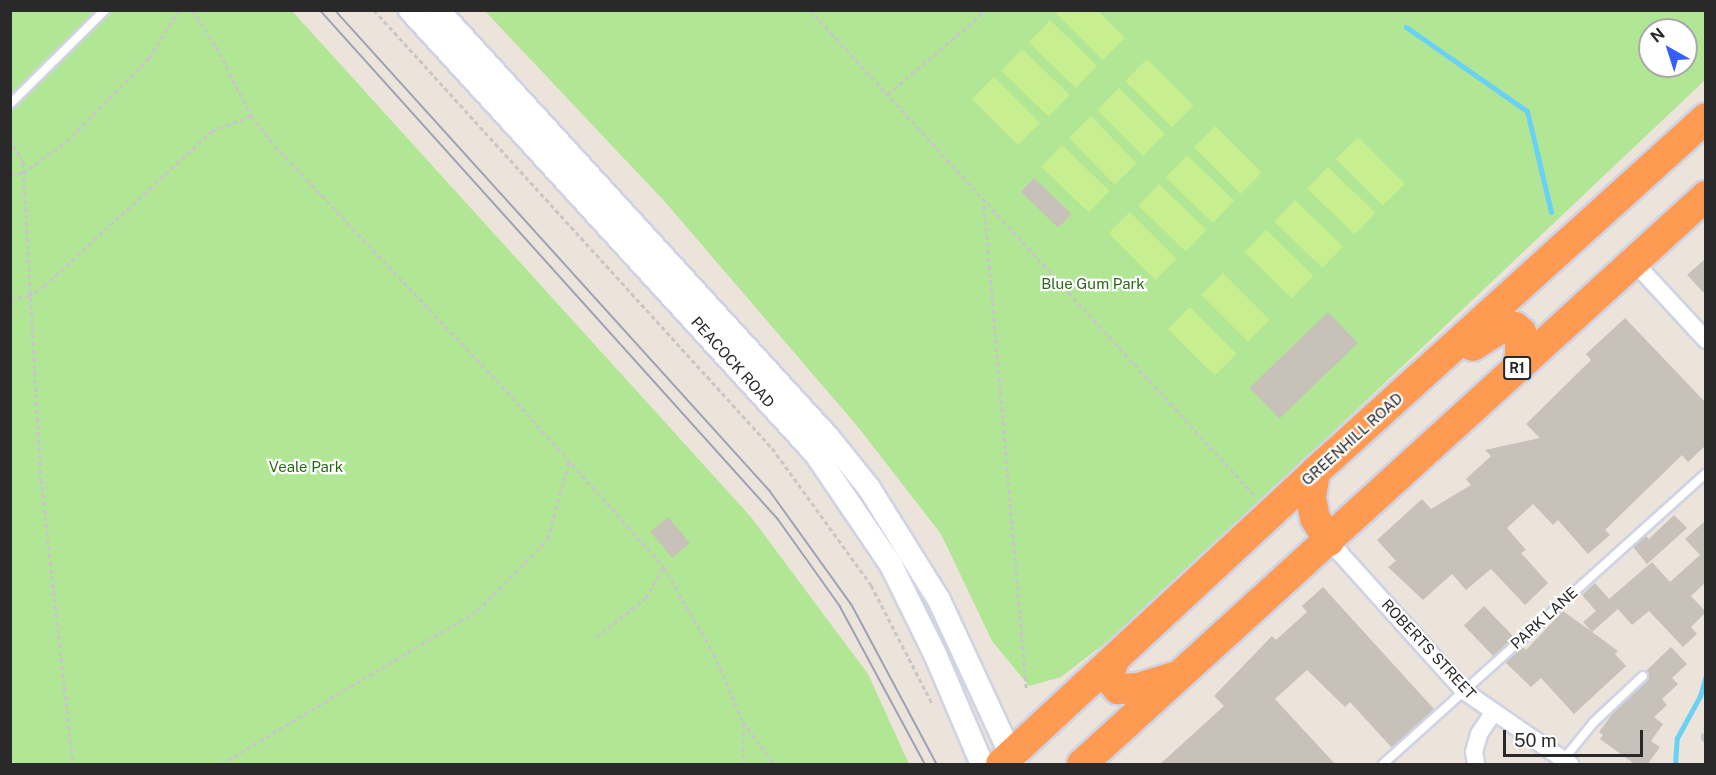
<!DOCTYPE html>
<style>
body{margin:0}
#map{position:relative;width:1716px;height:775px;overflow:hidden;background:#ece4da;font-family:"Public Sans",sans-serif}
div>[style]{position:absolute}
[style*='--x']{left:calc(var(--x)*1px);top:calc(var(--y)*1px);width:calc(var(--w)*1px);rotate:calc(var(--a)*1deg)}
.green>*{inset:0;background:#b1e694}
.pitch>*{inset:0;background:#c7ee8f;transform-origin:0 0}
.stream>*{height:5px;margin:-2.5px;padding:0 2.5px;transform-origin:2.5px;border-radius:2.5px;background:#68d1f4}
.building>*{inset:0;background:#c7c1ba;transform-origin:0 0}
.path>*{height:3px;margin-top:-1.5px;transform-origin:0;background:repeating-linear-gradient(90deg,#c7c7c7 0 4.5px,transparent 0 7.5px)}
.roads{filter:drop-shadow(2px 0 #cfd3e3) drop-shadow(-2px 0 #cfd3e3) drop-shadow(0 2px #cfd3e3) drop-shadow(0 -2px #cfd3e3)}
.lane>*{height:8px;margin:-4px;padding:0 4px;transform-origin:4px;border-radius:4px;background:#fff}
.street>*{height:16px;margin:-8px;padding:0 8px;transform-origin:8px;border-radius:8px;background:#fff}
.secondary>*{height:22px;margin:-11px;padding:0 11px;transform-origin:11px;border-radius:11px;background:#fff}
.highway>*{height:30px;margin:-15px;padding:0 15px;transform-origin:15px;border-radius:15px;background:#ff9a52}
.tram>*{height:1.5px;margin:-0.75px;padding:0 0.75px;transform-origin:0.75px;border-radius:0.75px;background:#9da1b5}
span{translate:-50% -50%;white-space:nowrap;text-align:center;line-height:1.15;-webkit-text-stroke:4.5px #fff;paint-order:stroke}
.shield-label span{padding:2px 4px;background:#fff;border:2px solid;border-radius:4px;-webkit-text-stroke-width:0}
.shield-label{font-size:14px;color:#292929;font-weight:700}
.park-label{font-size:15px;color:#296916}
.street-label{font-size:15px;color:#292929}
.frame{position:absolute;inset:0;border:12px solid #292929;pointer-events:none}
.north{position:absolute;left:1638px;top:18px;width:60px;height:60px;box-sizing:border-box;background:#fff;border:2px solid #a9a9a9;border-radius:50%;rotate:321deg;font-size:16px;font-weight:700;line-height:24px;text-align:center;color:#292929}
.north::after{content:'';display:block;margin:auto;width:21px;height:27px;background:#345eff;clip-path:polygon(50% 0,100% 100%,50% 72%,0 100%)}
.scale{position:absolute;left:1503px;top:730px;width:140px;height:27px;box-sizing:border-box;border:3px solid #292929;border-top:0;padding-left:8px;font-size:18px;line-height:21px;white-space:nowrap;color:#292929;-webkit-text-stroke:4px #fff;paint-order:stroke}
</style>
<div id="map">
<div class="green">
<i style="clip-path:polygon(10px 11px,292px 11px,751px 517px,868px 674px,909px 764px,11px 764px)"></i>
<i style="clip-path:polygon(evenodd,485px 11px,1705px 11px,1705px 80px,1130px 624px,1061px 677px,1029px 686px,992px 641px,941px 534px,858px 427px,666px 203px,485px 11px,1650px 30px,1686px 30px,1686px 66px,1650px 66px,1650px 30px)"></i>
</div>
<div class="pitch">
<i style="clip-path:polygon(1059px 11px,1098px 11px,1125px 38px,1103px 60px,1056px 13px)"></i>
<i style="left:1050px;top:20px;width:66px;height:31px;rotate:44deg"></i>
<i style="left:1022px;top:49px;width:66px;height:30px;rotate:44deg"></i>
<i style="left:1147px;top:59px;width:66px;height:31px;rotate:45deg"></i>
<i style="left:994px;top:77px;width:65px;height:31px;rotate:45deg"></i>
<i style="left:1119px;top:88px;width:65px;height:31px;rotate:45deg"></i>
<i style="left:1091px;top:116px;width:66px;height:31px;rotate:46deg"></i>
<i style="left:1215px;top:126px;width:66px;height:30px;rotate:45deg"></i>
<i style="left:1358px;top:137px;width:66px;height:31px;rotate:45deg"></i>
<i style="left:1062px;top:145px;width:66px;height:30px;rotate:44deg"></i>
<i style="left:1187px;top:155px;width:66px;height:31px;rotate:44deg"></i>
<i style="left:1328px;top:167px;width:66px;height:30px;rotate:44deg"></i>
<i style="left:1159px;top:184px;width:66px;height:30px;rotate:44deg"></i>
<i style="left:1295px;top:200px;width:67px;height:30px;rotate:44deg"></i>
<i style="left:1130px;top:212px;width:66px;height:30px;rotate:45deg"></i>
<i style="left:1266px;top:230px;width:66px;height:31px;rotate:44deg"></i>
<i style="left:1223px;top:273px;width:66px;height:31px;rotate:45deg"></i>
<i style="left:1190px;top:307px;width:66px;height:31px;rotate:45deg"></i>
</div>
<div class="stream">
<i style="--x:1406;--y:27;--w:147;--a:34.8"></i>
<i style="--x:1527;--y:111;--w:104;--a:76.6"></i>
<i style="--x:1675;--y:764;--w:26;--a:-86"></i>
<i style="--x:1677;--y:738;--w:48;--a:-61.3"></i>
<i style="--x:1700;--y:696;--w:22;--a:-74"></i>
</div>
<div class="building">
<i style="left:1034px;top:178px;width:52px;height:19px;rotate:44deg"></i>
<i style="clip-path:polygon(1706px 258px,1706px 295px,1687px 275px)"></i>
<i style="left:1328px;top:312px;width:43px;height:109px;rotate:46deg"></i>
<i style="clip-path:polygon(1625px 318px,1706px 403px,1706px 445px,1688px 462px,1682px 455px,1605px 530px,1610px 535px,1588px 554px,1558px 520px,1553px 525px,1533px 504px,1507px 528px,1526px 550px,1521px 553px,1548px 583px,1525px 605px,1491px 569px,1466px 590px,1452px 574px,1423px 600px,1388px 567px,1396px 561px,1377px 540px,1422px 499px,1431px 509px,1471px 485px,1466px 479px,1491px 456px,1485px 450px,1540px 438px,1526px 424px,1591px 360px,1586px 354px)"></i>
<i style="clip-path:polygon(1674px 515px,1687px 528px,1647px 564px,1633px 547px,1646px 536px,1649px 539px)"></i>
<i style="left:668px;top:517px;width:34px;height:23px;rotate:50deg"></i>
<i style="clip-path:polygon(1706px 520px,1706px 582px,1691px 596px,1706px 612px,1691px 627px,1697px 634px,1683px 647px,1649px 611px,1632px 625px,1618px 609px,1592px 632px,1618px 651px,1615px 654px,1626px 666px,1574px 714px,1541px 678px,1531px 687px,1505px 662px,1523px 647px,1526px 650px,1563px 611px,1592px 632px,1583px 622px,1596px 611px,1582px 595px,1595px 583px,1609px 599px,1652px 562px,1670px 582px,1700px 555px,1685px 539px)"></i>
<i style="clip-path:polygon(1323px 587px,1434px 709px,1392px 748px,1350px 702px,1345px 707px,1307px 670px,1275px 699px,1336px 765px,1159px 765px,1224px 706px,1214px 696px,1272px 636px,1276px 640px,1307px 612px,1302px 606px)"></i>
<i style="left:1484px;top:606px;width:43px;height:28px;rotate:46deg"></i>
<i style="clip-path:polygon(1671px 647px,1687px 664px,1672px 678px,1678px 684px,1662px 699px,1667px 705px,1654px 717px,1663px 724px,1651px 741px,1660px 747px,1647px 765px,1636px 765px,1600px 739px,1603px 735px,1599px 732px,1613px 713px,1648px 680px,1646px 671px)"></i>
</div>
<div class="path">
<i style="--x:192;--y:10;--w:43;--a:56.3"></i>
<i style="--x:216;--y:46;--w:78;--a:63.4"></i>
<i style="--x:251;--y:116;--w:38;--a:51"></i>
<i style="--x:275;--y:146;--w:345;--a:46.6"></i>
<i style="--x:512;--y:397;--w:228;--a:48.2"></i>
<i style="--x:664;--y:567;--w:100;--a:60.1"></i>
<i style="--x:714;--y:654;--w:74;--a:66.9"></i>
<i style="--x:743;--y:722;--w:52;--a:53.6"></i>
<i style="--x:374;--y:10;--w:592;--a:47.74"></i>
<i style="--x:772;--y:448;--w:169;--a:54.1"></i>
<i style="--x:871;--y:585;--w:135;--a:62.7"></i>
<i style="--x:810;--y:10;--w:659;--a:47.52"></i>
<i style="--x:888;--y:94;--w:129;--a:-40.6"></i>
<i style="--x:10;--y:138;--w:27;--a:62"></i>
<i style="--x:23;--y:162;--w:318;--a:86.8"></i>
<i style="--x:41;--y:479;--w:287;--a:83.6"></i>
<i style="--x:10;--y:174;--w:13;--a:-4"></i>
<i style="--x:23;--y:173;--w:54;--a:-36"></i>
<i style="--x:67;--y:141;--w:117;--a:-45.3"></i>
<i style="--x:149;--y:58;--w:57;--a:-58"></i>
<i style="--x:984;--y:205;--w:485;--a:85"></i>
<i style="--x:10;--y:299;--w:18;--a:-9"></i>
<i style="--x:28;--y:296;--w:19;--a:-32"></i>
<i style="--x:44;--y:286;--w:229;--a:-42.7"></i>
<i style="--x:212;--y:131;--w:42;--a:-21"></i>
<i style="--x:596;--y:637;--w:63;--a:-38"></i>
<i style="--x:646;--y:598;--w:36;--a:-60"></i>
<i style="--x:743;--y:724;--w:40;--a:90"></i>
<i style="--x:1706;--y:726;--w:12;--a:110"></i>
<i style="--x:1702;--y:737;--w:8;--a:60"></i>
<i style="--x:221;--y:764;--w:300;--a:-30.9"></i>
<i style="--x:478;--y:610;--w:100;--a:-45.4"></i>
<i style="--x:548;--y:539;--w:81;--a:-74.9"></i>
</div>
<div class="roads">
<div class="lane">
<i style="--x:10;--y:104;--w:134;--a:-44.7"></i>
<i style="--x:1563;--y:760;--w:49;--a:-50.8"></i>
<i style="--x:1594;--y:722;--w:67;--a:-43.2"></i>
<i style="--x:1383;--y:764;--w:435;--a:-42"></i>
</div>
<div class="street">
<i style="--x:1634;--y:262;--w:106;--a:47.3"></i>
<i style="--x:1329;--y:541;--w:202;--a:48"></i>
<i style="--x:1464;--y:691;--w:129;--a:34.6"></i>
<i style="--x:1476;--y:764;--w:12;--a:-99"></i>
<i style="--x:1474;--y:752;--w:19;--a:-74"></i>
<i style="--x:1479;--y:734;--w:25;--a:-56"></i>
</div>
<div class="secondary">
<i style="--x:410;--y:10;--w:600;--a:47.57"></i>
<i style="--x:815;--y:453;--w:135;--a:55.8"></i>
<i style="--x:891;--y:565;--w:99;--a:63.7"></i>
<i style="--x:935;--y:654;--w:120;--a:66.9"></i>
<i style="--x:438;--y:10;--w:578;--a:47.59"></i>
<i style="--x:828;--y:437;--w:65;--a:51.2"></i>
<i style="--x:869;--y:488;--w:132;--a:58"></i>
<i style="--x:939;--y:600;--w:181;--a:65.1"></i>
</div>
<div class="highway">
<i style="--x:1473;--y:346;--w:30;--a:-33"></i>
<i style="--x:1498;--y:330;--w:17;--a:-10"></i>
<i style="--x:1515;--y:327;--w:8;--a:40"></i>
<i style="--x:1521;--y:332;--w:35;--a:93"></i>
<i style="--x:1315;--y:472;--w:26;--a:99"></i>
<i style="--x:1311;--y:498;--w:20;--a:79"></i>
<i style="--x:1315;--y:518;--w:27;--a:59"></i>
<i style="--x:1114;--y:660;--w:18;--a:109"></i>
<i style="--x:1108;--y:677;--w:16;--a:50"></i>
<i style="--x:1118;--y:689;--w:20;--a:-3"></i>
<i style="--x:1138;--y:688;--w:37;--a:-17"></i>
<i style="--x:1001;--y:764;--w:429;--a:-42.9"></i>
<i style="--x:1315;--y:472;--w:527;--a:-42.16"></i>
<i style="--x:1082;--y:764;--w:844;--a:-42.31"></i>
</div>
</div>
<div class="tram">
<i style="--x:320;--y:10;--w:685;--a:48.02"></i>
<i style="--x:778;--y:519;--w:107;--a:54.5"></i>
<i style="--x:840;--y:606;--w:179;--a:61.7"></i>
<i style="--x:335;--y:10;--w:649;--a:47.87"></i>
<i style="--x:770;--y:491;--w:140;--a:54.3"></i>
<i style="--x:852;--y:605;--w:180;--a:61.9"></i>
</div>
<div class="shield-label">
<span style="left:1517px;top:368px">R1</span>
</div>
<div class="park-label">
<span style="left:1093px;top:284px">Blue Gum Park</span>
<span style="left:306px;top:467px">Veale Park</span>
</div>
<div class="street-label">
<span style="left:733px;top:362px;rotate:48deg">PEACOCK ROAD</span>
<span style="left:1352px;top:439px;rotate:-42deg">GREENHILL ROAD</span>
<span style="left:1544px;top:618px;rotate:-42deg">PARK LANE</span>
<span style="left:1429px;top:649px;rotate:47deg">ROBERTS STREET</span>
</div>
<div class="frame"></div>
<div class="north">N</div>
<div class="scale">50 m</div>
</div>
